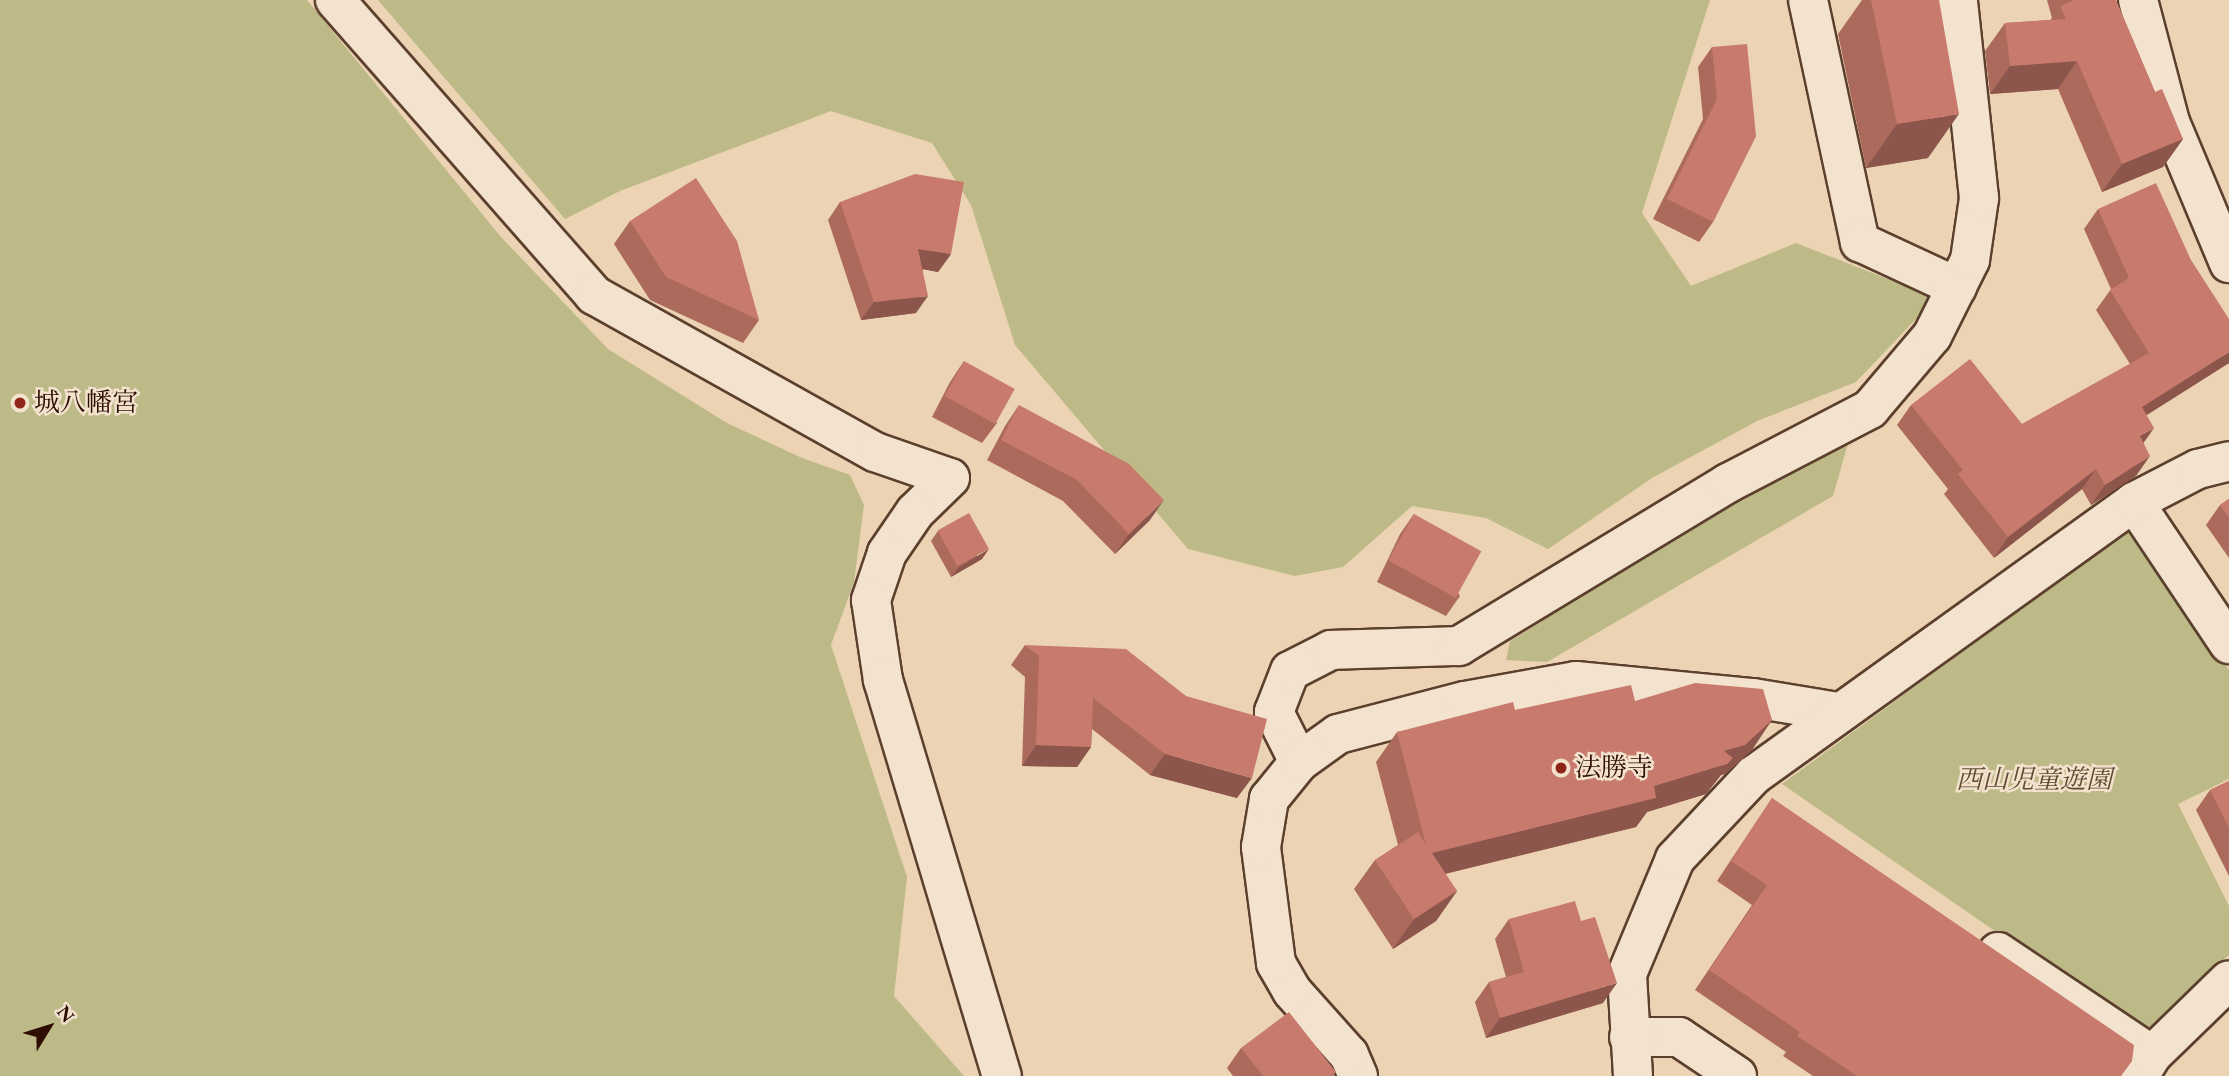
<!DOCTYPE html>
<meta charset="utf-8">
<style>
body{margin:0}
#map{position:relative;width:2229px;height:1076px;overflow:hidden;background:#ebd3b4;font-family:"EB Garamond","Noto Serif JP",serif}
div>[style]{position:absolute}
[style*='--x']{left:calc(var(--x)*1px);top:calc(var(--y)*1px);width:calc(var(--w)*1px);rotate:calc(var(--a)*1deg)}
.green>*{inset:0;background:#beba88}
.roads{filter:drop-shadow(2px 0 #5c3f2d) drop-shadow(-2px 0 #5c3f2d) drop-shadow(0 2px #5c3f2d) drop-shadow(0 -2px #5c3f2d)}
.minor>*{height:38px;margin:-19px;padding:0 19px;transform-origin:19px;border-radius:19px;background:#f2e2ce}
.wall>*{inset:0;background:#ac6a5d}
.shaded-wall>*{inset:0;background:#8c564c}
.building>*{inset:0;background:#c87b6c;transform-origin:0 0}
.dots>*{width:19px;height:19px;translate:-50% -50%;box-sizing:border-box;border:4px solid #f2e2ce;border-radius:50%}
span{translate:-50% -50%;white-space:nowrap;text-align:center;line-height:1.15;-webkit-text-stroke:5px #f2e2ce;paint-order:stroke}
.poi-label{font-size:26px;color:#2d0e00}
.left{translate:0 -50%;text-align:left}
.park-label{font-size:26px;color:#604a30;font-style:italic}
.north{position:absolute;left:14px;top:992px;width:70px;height:70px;-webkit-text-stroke:5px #f2e2ce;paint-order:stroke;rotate:52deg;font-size:19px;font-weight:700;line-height:28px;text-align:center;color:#2d0e00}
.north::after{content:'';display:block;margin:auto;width:24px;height:32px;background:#2d0e00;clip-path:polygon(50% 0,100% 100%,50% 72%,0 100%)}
</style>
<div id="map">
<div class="green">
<i style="clip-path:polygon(0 0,307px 0,501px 237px,608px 349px,727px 423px,802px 458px,850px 475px,864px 505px,854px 582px,831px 645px,907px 877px,894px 996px,964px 1076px,0 1076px)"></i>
<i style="clip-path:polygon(378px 0,1710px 0,1642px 213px,1691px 286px,1796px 243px,1936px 298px,1856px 382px,1757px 421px,1652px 478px,1548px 549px,1486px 518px,1412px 506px,1343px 567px,1295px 576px,1188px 549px,1015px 345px,971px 205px,932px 143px,831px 111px,620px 191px,565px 219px)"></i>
<i style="clip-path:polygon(1851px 433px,1833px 496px,1547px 662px,1506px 660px,1510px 641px,1541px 622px,1569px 597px)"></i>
<i style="clip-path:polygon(2131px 528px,2229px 670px,2229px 779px,2178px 804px,2229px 906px,2229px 955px,2144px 1034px,1782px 784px)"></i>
</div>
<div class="roads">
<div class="minor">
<i style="--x:335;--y:0;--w:393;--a:48.7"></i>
<i style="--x:594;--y:295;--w:322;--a:29.2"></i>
<i style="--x:875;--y:452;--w:79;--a:19.1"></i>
<i style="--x:950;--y:478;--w:49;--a:135.8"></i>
<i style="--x:915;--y:512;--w:50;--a:124.3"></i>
<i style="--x:887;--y:553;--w:50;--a:108.8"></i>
<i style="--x:871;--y:600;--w:81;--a:81.5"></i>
<i style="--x:883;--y:680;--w:413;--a:73.3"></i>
<i style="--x:1808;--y:0;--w:248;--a:77.9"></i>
<i style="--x:1860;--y:242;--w:107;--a:24.9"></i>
<i style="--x:2138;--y:0;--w:126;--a:75.3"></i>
<i style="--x:2170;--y:122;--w:153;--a:67.3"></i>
<i style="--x:2134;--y:502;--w:171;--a:56.2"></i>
<i style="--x:1299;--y:762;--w:56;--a:-116.6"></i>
<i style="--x:1274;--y:712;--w:44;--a:-68.7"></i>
<i style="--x:1290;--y:671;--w:46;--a:-27.1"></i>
<i style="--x:1331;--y:650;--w:128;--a:-1.8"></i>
<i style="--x:1459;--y:646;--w:315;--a:-31.2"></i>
<i style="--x:1728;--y:483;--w:160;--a:-27.5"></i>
<i style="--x:1870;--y:409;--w:96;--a:-49.7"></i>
<i style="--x:1932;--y:336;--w:85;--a:-63.4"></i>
<i style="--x:1970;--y:260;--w:63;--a:-81.7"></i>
<i style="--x:1979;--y:198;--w:199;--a:-96.1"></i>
<i style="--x:1998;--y:952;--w:185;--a:33.8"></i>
<i style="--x:1629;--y:1037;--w:50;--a:0"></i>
<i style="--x:1679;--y:1037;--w:70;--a:33.9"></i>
<i style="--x:1358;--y:1076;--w:23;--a:-113"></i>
<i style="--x:1349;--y:1055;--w:86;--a:-131.7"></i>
<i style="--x:1292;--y:991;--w:32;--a:-120"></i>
<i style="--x:1276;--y:963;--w:117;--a:-97.4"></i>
<i style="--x:1261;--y:847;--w:49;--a:-80.5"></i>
<i style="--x:1269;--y:799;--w:48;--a:-51"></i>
<i style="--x:1299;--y:762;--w:48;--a:-35.7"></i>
<i style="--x:1338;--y:734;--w:131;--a:-14.6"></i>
<i style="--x:1465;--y:701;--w:113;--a:-10.2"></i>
<i style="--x:1576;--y:681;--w:178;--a:5.5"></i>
<i style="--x:1753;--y:698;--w:86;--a:9.4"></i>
<i style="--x:1633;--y:1076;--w:102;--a:-93.4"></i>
<i style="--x:1627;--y:974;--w:125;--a:-67.3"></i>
<i style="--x:1675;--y:859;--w:115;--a:-46.8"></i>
<i style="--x:1754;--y:775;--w:468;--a:-35.7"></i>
<i style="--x:2134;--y:502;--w:72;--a:-27.3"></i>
<i style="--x:2198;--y:469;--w:32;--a:-14"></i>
<i style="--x:2139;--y:1076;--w:25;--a:-58"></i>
<i style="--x:2152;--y:1055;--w:107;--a:-44.2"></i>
</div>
</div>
<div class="wall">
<i style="clip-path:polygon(1862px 0,1939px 0,1928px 158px,1866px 168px,1838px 34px)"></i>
<i style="clip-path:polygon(2047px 0,2116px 0,2155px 92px,2183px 139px,2163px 167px,2102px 192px,2058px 89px,1990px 94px,1985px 51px,2005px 23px,2050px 20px,2052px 18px)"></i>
<i style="clip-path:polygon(1712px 47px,1756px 136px,1713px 222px,1699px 242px,1653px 219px,1703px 119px,1698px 67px)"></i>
<i style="clip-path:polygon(840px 202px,951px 254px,938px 272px,923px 269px,916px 313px,861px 320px,828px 220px)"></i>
<i style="clip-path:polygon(2098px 209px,2229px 363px,2146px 415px,2143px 443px,2136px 476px,2091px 505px,2082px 489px,1994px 558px,1944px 494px,1948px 489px,1897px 425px,1911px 405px,2022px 424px,2130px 364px,2096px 310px,2111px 289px,2084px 229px)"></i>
<i style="clip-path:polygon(630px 221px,759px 320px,743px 343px,650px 300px,614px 244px)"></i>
<i style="clip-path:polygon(964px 361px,997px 423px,982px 443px,932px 417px,950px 382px)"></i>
<i style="clip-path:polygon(1019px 405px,1150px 520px,1115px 554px,1063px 501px,987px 460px,1005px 426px)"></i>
<i style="clip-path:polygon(2229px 499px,2229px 558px,2206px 525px,2220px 505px)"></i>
<i style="clip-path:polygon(1414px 514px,1460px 596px,1446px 616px,1377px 582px,1400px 534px)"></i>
<i style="clip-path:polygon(938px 531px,982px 559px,951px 577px,931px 541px)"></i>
<i style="clip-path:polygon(1025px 645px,1237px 798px,1150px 775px,1092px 729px,1091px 747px,1077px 767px,1022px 766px,1025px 677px,1011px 665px)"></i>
<i style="clip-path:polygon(1635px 701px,1752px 750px,1725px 774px,1721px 775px,1706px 794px,1647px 812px,1636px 827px,1445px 874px,1457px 891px,1436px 921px,1393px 949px,1354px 889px,1375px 860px,1398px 845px,1376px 762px,1397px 732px,1515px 710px)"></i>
<i style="clip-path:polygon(2229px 781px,2229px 876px,2196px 810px,2210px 790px)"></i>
<i style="clip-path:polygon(1772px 798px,2122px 1076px,1813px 1076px,1783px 1056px,1786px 1052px,1695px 990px,1752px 905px,1717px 881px)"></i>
<i style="clip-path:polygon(1509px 919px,1603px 1003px,1486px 1038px,1475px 1002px,1489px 982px,1506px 977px,1495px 939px)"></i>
<i style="clip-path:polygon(1241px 1048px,1336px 1072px,1333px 1076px,1233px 1076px,1227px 1068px)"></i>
</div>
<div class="shaded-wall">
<i style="clip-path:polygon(2077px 61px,2058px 89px,1990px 94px,2010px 66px)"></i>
<i style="clip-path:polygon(1959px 114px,1928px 158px,1866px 168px,1897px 124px)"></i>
<i style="clip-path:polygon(2183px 139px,2163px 167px,2102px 192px,2122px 164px)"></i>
<i style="clip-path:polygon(918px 249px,951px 254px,938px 272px,906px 266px)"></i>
<i style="clip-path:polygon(928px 296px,916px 313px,861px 320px,874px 302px)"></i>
<i style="clip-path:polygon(2229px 352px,2229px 363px,2128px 427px,2142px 407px)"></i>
<i style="clip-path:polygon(2154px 428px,2140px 448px,2140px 436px)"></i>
<i style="clip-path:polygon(2150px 456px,2136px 476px,2091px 505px,2105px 485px)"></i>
<i style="clip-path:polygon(2096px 469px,2082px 489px,1994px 558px,2008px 537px)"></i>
<i style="clip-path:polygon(1164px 500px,1150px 520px,1115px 554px,1129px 534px)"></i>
<i style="clip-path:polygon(989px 549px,982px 559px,951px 577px,959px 567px)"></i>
<i style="clip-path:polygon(1772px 720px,1752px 750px,1725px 774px,1721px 775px,1706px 794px,1647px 812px,1636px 827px,1411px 882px,1432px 853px,1654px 786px)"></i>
<i style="clip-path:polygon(1036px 745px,1091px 747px,1077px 767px,1022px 766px)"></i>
<i style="clip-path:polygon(1165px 754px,1252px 778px,1237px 798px,1150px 775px)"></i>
<i style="clip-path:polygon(1457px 891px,1436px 921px,1393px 949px,1414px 919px)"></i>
<i style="clip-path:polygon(1617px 983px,1603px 1003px,1486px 1038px,1500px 1018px)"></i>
</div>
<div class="building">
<i style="clip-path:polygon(1871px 0,1939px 0,1959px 114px,1897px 124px)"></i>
<i style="clip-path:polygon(2074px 0,2116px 0,2155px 92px,2162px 89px,2183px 139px,2122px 164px,2077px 61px,2010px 66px,2005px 23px,2066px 19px,2060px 6px)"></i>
<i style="clip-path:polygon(1747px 44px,1756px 136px,1713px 222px,1667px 199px,1717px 99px,1712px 47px)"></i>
<i style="clip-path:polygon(915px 174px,964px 182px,951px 254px,918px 249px,928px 296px,874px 302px,840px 202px)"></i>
<i style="clip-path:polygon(696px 178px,737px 241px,759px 320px,666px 277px,630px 221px)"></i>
<i style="clip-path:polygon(2156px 183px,2191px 260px,2229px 319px,2229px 352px,2142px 407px,2154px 428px,2140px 436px,2150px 456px,2105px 485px,2096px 469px,2008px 537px,1958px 474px,1963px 470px,1911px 405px,1970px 359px,2022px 424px,2149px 353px,2110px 290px,2129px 278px,2098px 209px)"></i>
<i style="left:964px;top:361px;width:58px;height:40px;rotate:29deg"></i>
<i style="clip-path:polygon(1019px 405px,1129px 464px,1164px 500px,1129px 534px,1077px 480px,1001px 440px)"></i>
<i style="clip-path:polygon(2229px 499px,2229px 518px,2220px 505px)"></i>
<i style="left:969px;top:513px;width:41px;height:36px;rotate:61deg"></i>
<i style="left:1414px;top:514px;width:77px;height:53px;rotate:29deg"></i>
<i style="clip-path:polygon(1025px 645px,1126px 649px,1186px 696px,1267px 719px,1252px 778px,1165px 754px,1093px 698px,1091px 747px,1036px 745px,1039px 656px)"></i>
<i style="clip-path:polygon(1695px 683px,1763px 689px,1772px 720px,1745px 745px,1724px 751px,1733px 758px,1727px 764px,1654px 786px,1656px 798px,1432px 853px,1457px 891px,1414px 919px,1375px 860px,1418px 832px,1426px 845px,1397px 732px,1513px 702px,1515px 710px,1631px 685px,1635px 701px)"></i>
<i style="clip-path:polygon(2229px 781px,2229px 828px,2210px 790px)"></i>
<i style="clip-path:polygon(1772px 798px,2134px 1045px,2132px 1061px,2121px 1076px,1857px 1076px,1797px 1036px,1800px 1032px,1709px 970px,1767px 885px,1731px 861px)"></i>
<i style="clip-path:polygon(1575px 901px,1581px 921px,1595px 917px,1617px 983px,1500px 1018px,1489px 982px,1524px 972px,1509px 919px)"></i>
<i style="clip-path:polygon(1289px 1012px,1336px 1072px,1331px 1076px,1263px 1076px,1241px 1048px)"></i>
</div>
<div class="dots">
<i style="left:20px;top:403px;background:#8f2418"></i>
<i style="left:1561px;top:768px;background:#8f2418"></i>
</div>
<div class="poi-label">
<span class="left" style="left:34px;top:403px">城八幡宮</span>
<span class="left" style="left:1575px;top:768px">法勝寺</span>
</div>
<div class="park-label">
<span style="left:2034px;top:780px">西山児童遊園</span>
</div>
<div class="north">N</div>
</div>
